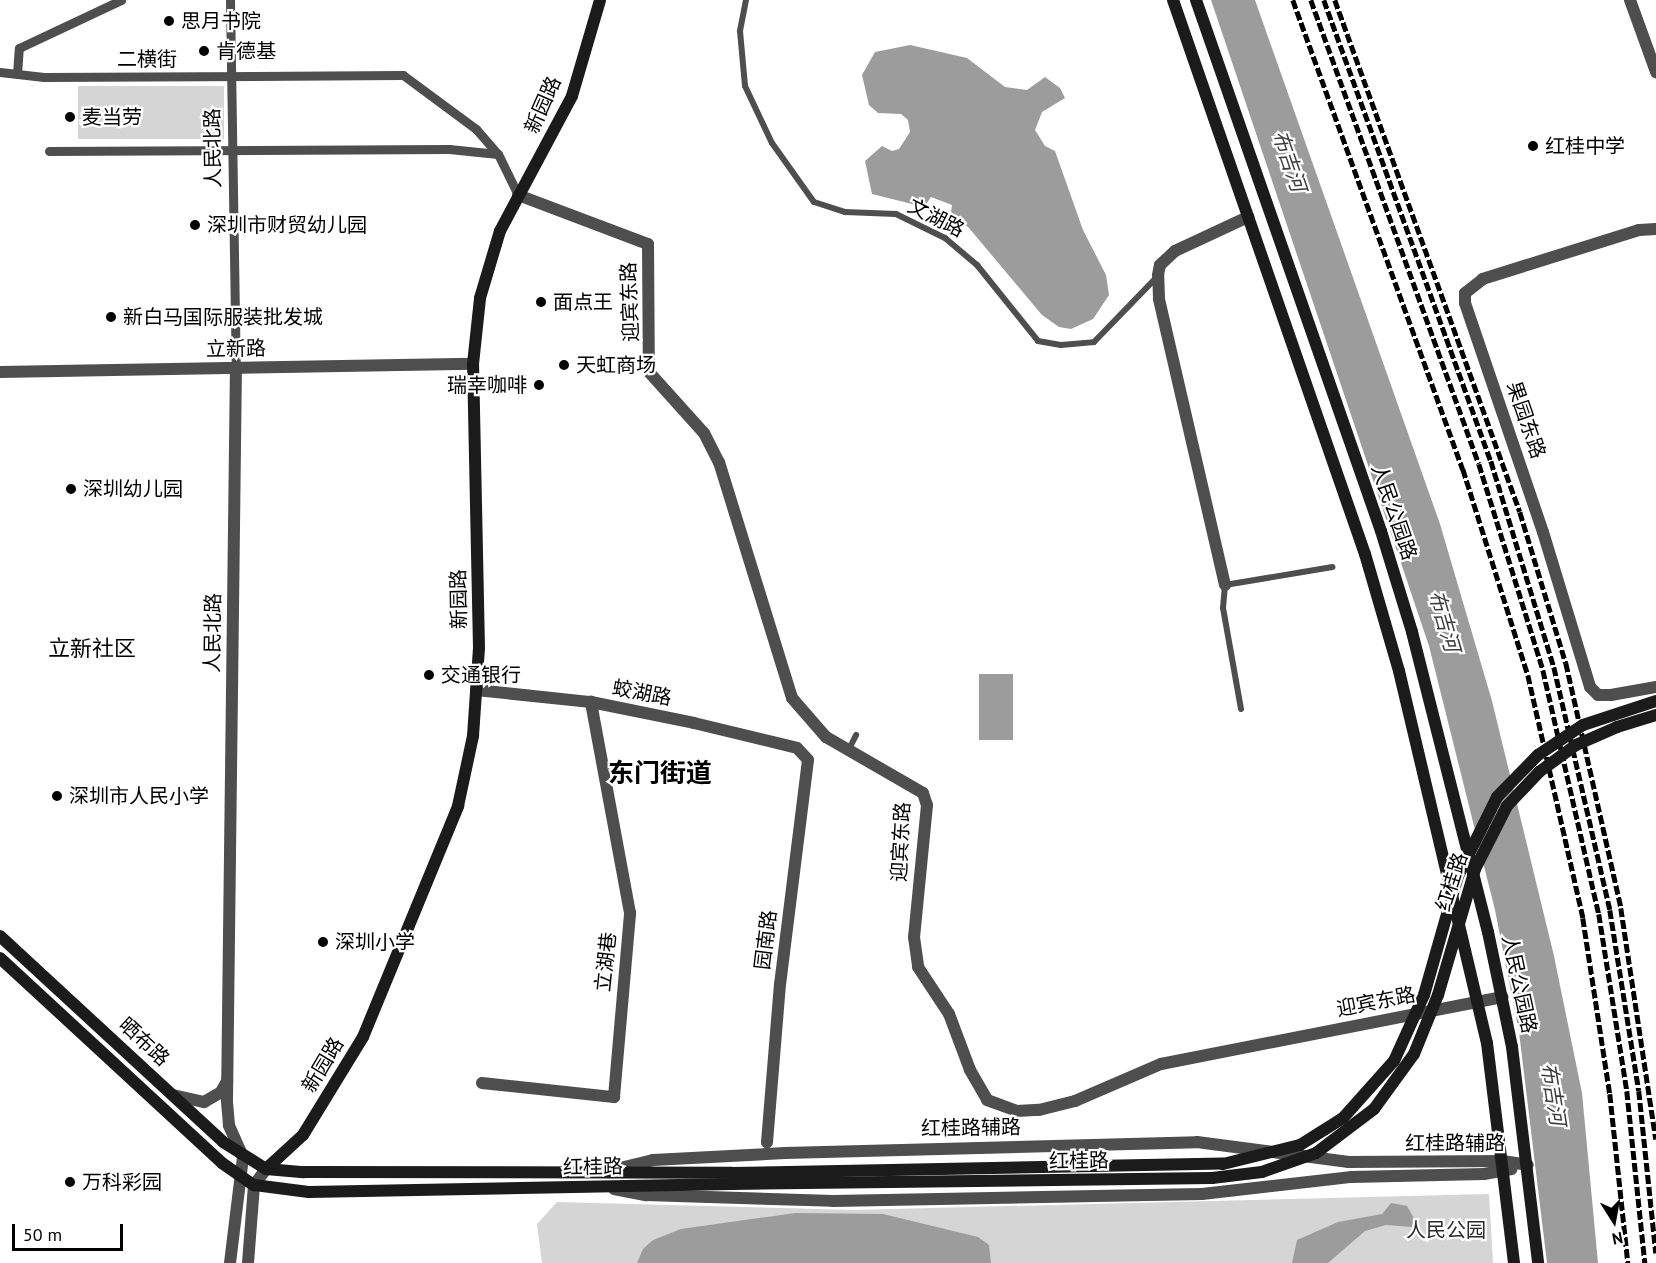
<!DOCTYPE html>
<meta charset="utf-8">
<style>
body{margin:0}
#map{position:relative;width:1656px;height:1263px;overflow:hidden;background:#fff;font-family:"PT Sans","Noto Sans SC",sans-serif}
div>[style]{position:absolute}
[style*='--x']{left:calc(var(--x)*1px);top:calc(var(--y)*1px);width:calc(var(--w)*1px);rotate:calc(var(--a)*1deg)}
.green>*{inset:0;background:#d5d5d5;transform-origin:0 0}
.water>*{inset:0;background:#9c9c9c;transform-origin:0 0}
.service>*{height:6px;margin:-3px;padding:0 3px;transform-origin:3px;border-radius:3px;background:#4e4e4e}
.pedestrian>*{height:9px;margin:-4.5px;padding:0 4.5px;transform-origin:4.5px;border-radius:4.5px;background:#4e4e4e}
.minor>*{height:12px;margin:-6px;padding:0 6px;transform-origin:6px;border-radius:6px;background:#4e4e4e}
.tertiary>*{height:12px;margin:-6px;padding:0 6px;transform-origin:6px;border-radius:6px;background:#4e4e4e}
.secondary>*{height:12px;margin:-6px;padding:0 6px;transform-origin:6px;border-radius:6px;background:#1b1b1b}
.rail>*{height:4.5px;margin-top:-2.25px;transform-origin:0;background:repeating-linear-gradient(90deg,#000 0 9px,transparent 0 12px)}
.secondary-bridge>*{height:12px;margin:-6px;padding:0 6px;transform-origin:6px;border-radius:6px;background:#1b1b1b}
.dots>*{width:16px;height:16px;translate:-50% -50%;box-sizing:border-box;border:3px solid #fff;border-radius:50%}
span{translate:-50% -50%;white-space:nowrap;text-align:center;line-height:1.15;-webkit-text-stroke:4.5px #fff;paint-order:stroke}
.poi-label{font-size:20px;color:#000}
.left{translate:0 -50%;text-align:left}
.right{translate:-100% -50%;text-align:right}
.street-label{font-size:20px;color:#000}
.park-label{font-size:20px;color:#2c2c2c}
.water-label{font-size:21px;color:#3d3d3d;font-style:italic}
.quarter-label{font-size:22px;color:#000}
.district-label{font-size:26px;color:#000;font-weight:700}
.north{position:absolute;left:1584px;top:1191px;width:60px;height:60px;-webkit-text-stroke:4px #fff;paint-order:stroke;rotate:169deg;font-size:16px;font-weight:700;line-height:24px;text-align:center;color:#000}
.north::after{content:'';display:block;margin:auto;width:21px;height:27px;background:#000;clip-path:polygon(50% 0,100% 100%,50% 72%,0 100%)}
.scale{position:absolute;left:12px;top:1224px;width:111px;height:27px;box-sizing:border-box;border:3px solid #000;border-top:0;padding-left:8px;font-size:18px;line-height:21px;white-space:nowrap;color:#000;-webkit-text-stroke:4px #fff;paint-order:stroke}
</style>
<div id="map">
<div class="green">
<i style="left:224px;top:86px;width:53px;height:146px;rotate:90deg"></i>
<i style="clip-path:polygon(1489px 1194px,1493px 1263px,542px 1263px,537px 1224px,557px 1202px,853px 1210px)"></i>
</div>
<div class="water">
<i style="clip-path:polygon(1211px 0,1255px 0,1440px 524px,1492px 701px,1554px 956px,1582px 1093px,1598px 1263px,1547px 1263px,1519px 1032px,1495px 910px,1429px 646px)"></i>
<i style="clip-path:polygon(910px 45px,967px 58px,1005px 87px,1027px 90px,1045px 77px,1060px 88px,1065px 98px,1042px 112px,1035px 130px,1045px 146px,1055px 151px,1083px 230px,1106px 275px,1109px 295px,1093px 319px,1071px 329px,1059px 327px,1042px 315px,969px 228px,951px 212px,952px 205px,931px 197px,924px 207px,872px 194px,865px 161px,882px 146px,892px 151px,899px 149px,910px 132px,908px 120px,901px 114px,878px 113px,869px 105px,862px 75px,875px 52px)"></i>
<i style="left:979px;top:674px;width:34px;height:66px"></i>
<i style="clip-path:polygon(1391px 1203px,1407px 1206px,1415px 1220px,1412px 1227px,1386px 1225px,1365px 1231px,1328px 1263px,1292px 1263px,1297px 1240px,1338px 1222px,1382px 1214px)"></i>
<i style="clip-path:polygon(795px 1213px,883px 1214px,978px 1237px,989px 1245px,991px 1263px,637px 1263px,643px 1249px,653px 1240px,681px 1229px)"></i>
</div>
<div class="service">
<i style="--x:746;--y:0;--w:32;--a:101"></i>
<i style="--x:740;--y:31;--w:55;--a:84.8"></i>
<i style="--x:745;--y:86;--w:63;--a:64.7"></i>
<i style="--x:772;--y:143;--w:72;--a:54.6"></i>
<i style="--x:814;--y:202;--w:33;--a:18"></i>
<i style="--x:845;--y:212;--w:51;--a:2.2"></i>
<i style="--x:896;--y:214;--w:55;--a:26.1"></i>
<i style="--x:945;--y:238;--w:42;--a:40.2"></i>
<i style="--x:977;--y:265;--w:97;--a:51.2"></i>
<i style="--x:1038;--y:341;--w:23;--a:10"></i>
<i style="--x:1061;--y:345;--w:33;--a:-5"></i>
<i style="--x:1094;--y:342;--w:92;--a:-45.9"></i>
<i style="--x:1241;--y:709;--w:103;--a:-100.1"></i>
<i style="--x:1223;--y:608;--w:23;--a:-85"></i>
<i style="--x:1225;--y:585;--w:109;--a:-9.5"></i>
<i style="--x:848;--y:751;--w:18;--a:-63"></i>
</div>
<div class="pedestrian">
<i style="--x:230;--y:0;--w:368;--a:89.1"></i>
<i style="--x:0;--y:72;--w:44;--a:6.5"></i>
<i style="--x:44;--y:77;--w:359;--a:-0.3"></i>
<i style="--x:403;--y:75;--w:91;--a:36.5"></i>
<i style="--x:476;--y:129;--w:33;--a:49"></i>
<i style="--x:498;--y:154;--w:46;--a:64"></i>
<i style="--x:17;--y:74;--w:26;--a:-86"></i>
<i style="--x:19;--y:48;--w:113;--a:-25.2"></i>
<i style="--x:49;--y:151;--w:400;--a:-0.3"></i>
<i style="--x:449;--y:149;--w:49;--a:5.8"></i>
</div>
<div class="minor">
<i style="--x:1630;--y:0;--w:77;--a:70.1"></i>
<i style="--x:518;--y:195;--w:139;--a:20.7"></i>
<i style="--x:648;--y:244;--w:128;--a:89.6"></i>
<i style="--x:649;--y:372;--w:82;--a:48"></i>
<i style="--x:704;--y:433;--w:33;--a:63"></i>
<i style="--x:719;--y:462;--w:247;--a:72.8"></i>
<i style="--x:792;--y:698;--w:52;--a:48.9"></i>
<i style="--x:826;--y:737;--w:112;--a:30"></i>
<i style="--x:923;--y:793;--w:13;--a:72"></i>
<i style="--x:927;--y:805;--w:133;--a:95.6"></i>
<i style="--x:914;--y:937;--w:30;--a:82"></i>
<i style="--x:918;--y:967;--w:56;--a:56.6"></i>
<i style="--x:949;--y:1014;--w:60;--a:69.4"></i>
<i style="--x:970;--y:1070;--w:34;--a:60"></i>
<i style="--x:987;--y:1100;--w:32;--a:20"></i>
<i style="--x:1017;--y:1111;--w:22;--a:-3"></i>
<i style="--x:1039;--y:1110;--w:37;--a:-14"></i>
<i style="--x:1075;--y:1101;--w:94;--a:-23.3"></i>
<i style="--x:1161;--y:1064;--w:348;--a:-11.1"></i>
<i style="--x:1656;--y:229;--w:17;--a:177"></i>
<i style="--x:1639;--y:230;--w:164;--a:162.6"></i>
<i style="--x:1483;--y:279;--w:23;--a:142"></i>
<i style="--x:1465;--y:293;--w:10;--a:90"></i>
<i style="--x:1465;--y:303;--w:242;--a:71.2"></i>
<i style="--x:1543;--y:532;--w:162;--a:73.1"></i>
<i style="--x:1590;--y:687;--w:11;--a:45"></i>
<i style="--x:1598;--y:695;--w:13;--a:0"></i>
<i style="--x:1611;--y:695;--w:46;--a:-10.1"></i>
<i style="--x:0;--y:372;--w:473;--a:-1"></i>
<i style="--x:1225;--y:585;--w:294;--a:-103"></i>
<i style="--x:1159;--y:298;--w:23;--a:-92"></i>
<i style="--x:1158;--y:275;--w:10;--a:-79"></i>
<i style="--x:1160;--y:265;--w:21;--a:-43"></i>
<i style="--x:1175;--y:251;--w:81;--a:-25"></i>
<i style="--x:476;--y:690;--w:116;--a:6"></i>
<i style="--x:591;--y:702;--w:105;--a:11.5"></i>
<i style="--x:694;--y:723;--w:106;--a:13.6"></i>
<i style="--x:797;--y:748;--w:16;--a:47"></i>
<i style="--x:808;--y:760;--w:226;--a:97.1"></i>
<i style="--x:780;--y:984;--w:159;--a:94.7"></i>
<i style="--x:482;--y:1083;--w:133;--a:6.1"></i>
<i style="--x:614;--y:1097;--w:185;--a:-85"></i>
<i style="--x:630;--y:913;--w:215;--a:-100.5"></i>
</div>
<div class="tertiary">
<i style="--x:173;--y:1095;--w:32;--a:13"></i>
<i style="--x:204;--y:1102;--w:20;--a:-30"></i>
<i style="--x:221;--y:1092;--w:13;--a:-61"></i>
<i style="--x:612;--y:1170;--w:42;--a:-13.7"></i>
<i style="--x:653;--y:1160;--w:132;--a:-3"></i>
<i style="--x:785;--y:1153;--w:412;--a:-1.5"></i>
<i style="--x:1197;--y:1142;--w:153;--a:7.5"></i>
<i style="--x:1349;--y:1162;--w:154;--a:-0.4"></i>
<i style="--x:1503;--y:1161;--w:25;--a:9"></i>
<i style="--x:614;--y:1189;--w:33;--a:11"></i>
<i style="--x:646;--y:1195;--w:187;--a:1.8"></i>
<i style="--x:833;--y:1201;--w:369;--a:-1.1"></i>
<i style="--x:1202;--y:1194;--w:151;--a:-6.5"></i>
<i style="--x:1352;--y:1177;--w:132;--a:-1.3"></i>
<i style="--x:1484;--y:1174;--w:28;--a:-10"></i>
<i style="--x:230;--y:1263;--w:107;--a:-83"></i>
<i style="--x:243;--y:1157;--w:35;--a:-114"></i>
<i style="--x:229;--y:1125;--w:25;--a:-95"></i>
<i style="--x:227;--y:1100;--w:732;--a:-89.3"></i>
<i style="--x:248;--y:1263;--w:78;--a:-85.6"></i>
<i style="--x:254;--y:1185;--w:20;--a:-53"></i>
</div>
<div class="secondary">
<i style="--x:1173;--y:0;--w:586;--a:70.89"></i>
<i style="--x:1365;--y:554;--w:122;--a:73.8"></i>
<i style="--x:1399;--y:671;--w:382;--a:76.7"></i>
<i style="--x:1487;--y:1043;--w:222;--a:83"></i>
<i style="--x:1196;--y:0;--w:562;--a:70.79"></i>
<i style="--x:1381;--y:531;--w:106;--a:72.9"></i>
<i style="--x:1412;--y:632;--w:309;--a:75.8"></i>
<i style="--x:1488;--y:932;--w:117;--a:78.2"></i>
<i style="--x:1512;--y:1047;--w:218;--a:83.1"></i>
<i style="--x:0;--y:936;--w:304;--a:42.7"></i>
<i style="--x:223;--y:1142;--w:51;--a:32.1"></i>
<i style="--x:266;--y:1169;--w:38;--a:5"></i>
<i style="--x:304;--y:1172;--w:428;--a:0.1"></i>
<i style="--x:0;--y:958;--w:302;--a:42.7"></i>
<i style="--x:222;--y:1163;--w:39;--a:35"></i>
<i style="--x:254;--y:1185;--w:55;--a:7.3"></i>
<i style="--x:309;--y:1192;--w:422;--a:-1.1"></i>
<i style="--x:266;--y:1169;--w:50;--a:-42.6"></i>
<i style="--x:303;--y:1135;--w:115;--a:-58.5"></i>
<i style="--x:363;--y:1037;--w:250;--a:-67.6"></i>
<i style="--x:458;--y:806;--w:72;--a:-77.9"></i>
<i style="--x:473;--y:736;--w:88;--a:-86.1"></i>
<i style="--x:479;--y:648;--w:284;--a:-91.2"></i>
<i style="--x:473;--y:364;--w:66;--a:-83.9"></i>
<i style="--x:480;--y:298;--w:70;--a:-73.4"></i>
<i style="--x:500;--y:231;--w:153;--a:-61.9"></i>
<i style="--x:572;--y:96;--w:100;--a:-73.7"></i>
</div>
<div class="rail">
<i style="--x:1293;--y:0;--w:499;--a:70.1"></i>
<i style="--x:1463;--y:469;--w:216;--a:72.5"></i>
<i style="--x:1528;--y:675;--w:249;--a:77.2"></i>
<i style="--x:1583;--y:918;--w:178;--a:81.3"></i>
<i style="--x:1610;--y:1094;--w:170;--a:83.9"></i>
<i style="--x:1311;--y:0;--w:493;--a:70.1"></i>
<i style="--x:1479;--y:464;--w:216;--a:72.7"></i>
<i style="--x:1543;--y:670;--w:250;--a:77.1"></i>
<i style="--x:1599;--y:914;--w:179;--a:81"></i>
<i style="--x:1627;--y:1091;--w:173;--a:84"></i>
<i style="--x:1324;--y:0;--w:490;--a:70.1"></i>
<i style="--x:1491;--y:461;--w:215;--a:73"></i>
<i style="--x:1554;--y:667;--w:249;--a:77"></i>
<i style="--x:1610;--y:910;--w:183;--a:80.9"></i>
<i style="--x:1639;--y:1091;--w:163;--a:84"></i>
<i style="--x:1335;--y:0;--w:544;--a:70.13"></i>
<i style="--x:1520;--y:512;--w:158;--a:73.1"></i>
<i style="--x:1566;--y:663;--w:251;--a:77.3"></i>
<i style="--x:1621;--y:908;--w:234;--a:81.4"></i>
</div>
<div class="secondary-bridge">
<i style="--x:732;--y:1173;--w:491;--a:-1.1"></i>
<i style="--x:1223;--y:1164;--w:79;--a:-13.9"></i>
<i style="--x:1300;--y:1145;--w:51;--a:-32.1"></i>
<i style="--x:1343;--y:1118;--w:76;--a:-48.2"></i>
<i style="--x:1394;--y:1061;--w:72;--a:-65.6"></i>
<i style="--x:1424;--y:995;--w:124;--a:-74.1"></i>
<i style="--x:1458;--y:876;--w:88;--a:-63.7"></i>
<i style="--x:1497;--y:797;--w:59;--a:-45.7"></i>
<i style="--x:1538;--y:755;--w:54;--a:-33.7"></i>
<i style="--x:1583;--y:725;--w:77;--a:-18.2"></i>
<i style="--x:731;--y:1184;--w:481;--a:-0.7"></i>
<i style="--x:1212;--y:1178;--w:50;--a:-6.8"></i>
<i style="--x:1262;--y:1172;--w:57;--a:-19.4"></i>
<i style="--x:1316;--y:1153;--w:73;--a:-37.2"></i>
<i style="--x:1374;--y:1109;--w:68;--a:-54"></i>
<i style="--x:1414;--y:1054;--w:64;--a:-67.9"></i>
<i style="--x:1438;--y:995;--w:131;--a:-73.6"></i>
<i style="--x:1475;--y:869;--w:71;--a:-63.1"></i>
<i style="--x:1507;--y:806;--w:47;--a:-46.7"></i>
<i style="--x:1539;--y:772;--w:46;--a:-36.1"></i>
<i style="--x:1576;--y:745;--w:45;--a:-23.7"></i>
<i style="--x:1617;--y:727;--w:41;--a:-17.1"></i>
</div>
<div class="dots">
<i style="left:169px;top:21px;background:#000"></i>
<i style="left:204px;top:51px;background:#000"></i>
<i style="left:70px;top:117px;background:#000"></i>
<i style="left:1533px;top:146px;background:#000"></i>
<i style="left:195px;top:225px;background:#000"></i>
<i style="left:541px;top:302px;background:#000"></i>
<i style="left:111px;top:317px;background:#000"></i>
<i style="left:564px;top:365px;background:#000"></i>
<i style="left:539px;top:385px;background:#000"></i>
<i style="left:71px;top:489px;background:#000"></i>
<i style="left:429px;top:675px;background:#000"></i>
<i style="left:57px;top:796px;background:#000"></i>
<i style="left:323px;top:942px;background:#000"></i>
<i style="left:70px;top:1182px;background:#000"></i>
</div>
<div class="poi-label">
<span class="left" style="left:181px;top:21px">思月书院</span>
<span class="left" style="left:216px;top:51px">肯德基</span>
<span class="left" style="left:82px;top:117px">麦当劳</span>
<span class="left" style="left:1545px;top:146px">红桂中学</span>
<span class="left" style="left:207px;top:225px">深圳市财贸幼儿园</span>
<span class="left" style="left:553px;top:302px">面点王</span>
<span class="left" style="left:123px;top:317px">新白马国际服装批发城</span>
<span class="left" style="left:576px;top:365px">天虹商场</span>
<span class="right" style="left:527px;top:385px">瑞幸咖啡</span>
<span class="left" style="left:83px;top:489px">深圳幼儿园</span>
<span class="left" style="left:441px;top:675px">交通银行</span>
<span class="left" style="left:69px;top:796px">深圳市人民小学</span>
<span class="left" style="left:335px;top:942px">深圳小学</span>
<span class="left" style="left:82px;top:1182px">万科彩园</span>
</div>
<div class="street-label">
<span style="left:147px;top:59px">二横街</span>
<span style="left:543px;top:105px;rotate:-66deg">新园路</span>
<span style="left:213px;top:148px;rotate:-91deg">人民北路</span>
<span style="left:936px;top:218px;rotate:27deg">文湖路</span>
<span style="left:630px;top:302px;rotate:-92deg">迎宾东路</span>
<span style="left:236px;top:349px;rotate:-1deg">立新路</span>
<span style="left:1526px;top:420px;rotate:71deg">果园东路</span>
<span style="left:1394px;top:512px;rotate:71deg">人民公园路</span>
<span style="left:459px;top:599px;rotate:-91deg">新园路</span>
<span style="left:213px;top:633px;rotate:-89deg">人民北路</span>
<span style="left:642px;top:693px;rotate:11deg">蛟湖路</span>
<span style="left:901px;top:842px;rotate:-87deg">迎宾东路</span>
<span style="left:1452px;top:882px;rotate:-72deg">红桂路</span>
<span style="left:766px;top:940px;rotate:-83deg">园南路</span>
<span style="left:606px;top:962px;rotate:-84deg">立湖巷</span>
<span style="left:1519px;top:984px;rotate:78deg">人民公园路</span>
<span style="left:1376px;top:1002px;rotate:-11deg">迎宾东路</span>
<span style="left:144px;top:1042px;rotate:43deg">晒布路</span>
<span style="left:323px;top:1065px;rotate:-59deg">新园路</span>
<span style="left:971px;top:1128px;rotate:-1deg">红桂路辅路</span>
<span style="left:1455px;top:1143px">红桂路辅路</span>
<span style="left:1079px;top:1161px;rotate:-1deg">红桂路</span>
<span style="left:593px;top:1167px;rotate:-1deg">红桂路</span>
</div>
<div class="park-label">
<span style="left:1446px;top:1230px">人民公园</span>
</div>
<div class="water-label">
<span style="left:1289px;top:161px;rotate:71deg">布吉河</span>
<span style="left:1444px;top:621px;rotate:74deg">布吉河</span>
<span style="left:1553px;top:1094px;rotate:81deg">布吉河</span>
</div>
<div class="quarter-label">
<span style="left:92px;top:649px">立新社区</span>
</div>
<div class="district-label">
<span style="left:660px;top:773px">东门街道</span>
</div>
<div class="north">N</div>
<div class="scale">50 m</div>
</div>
